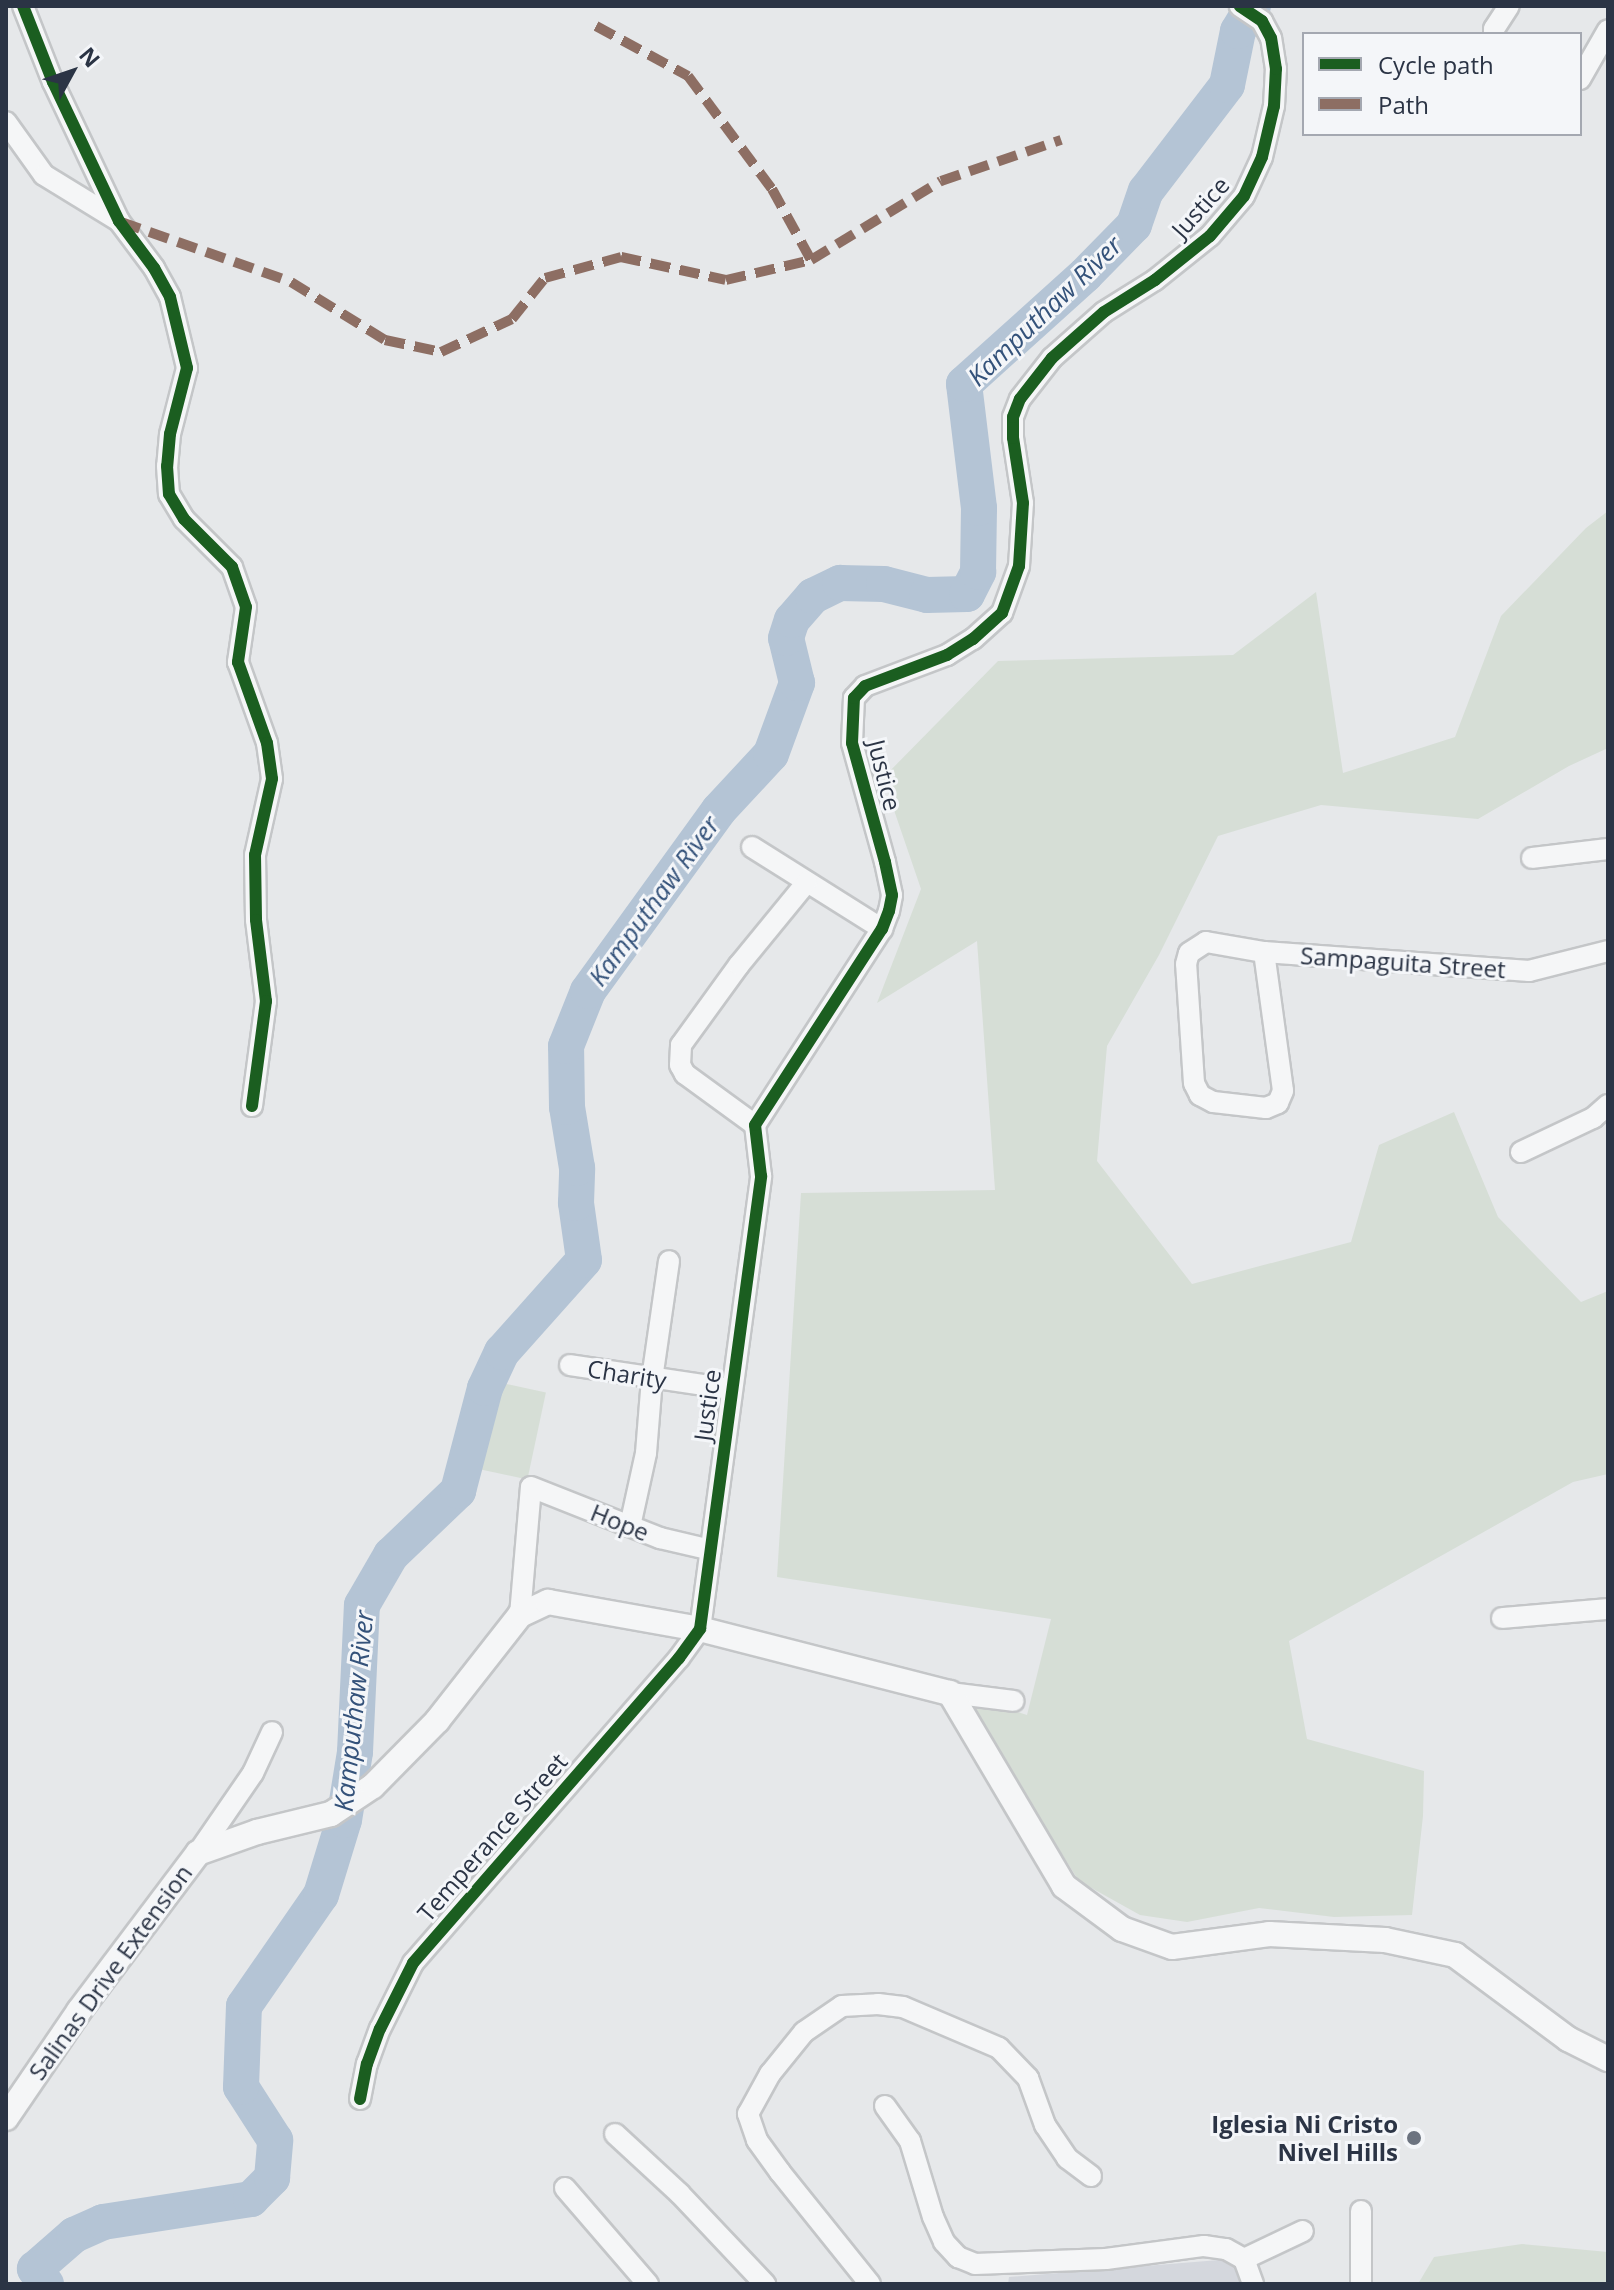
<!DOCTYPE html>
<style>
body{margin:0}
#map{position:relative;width:1614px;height:2290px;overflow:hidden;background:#e6e8ea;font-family:"Open Sans",sans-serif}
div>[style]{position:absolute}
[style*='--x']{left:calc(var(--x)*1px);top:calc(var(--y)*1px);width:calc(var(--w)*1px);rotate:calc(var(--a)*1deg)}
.built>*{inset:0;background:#d4d7dd}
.green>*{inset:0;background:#d6ded6;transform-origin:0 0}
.river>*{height:36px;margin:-18px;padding:0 18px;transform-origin:18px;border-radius:18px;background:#b4c4d5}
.roads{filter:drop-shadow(2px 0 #c4c6c8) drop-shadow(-2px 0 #c4c6c8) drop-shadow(0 2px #c4c6c8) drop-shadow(0 -2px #c4c6c8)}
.minor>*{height:20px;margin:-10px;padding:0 10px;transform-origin:10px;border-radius:10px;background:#f5f6f7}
.tertiary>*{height:24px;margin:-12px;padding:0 12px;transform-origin:12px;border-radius:12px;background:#f5f6f7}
.quiet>*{height:10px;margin-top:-5px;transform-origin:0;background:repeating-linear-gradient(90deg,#8d6e63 0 20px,transparent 0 30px)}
.cycleway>*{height:12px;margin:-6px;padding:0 6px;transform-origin:6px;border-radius:6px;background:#1b5e20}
.dots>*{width:22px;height:22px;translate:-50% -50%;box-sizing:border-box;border:4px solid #f4f6f9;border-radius:50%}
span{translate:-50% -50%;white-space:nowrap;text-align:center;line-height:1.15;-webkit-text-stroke:6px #f4f6f9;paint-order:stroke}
.street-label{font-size:24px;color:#2b3445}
.poi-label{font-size:24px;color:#2b3445;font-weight:700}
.right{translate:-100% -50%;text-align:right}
.water-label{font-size:26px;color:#34527a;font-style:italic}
.frame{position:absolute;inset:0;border:8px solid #2b3445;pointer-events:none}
.legend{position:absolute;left:1302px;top:32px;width:280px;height:104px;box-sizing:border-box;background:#f4f6f9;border:2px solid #a4a8b1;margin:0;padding:10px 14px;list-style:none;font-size:24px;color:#2b3445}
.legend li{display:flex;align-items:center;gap:16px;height:40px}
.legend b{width:40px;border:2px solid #a4a8b1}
.north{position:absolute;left:32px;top:32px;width:80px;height:80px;-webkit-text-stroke:6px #f4f6f9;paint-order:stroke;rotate:50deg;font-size:22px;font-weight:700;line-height:32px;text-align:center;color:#2b3445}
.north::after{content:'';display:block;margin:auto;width:28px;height:36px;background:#2b3445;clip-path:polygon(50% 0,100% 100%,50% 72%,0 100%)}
</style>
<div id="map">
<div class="built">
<i style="clip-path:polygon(1219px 2260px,1238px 2267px,1244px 2284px,1008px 2284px,1009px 2277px)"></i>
</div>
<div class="green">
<i style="clip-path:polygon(1608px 511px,1608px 748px,1569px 766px,1478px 819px,1321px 805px,1218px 836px,1159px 955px,1107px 1046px,1097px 1161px,1192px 1284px,1351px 1242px,1379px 1145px,1454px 1112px,1498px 1217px,1581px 1302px,1608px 1291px,1608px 1474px,1573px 1482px,1289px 1641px,1307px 1739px,1424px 1771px,1423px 1816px,1412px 1915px,1334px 1917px,1259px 1908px,1187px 1922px,1140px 1915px,1079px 1881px,969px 1708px,988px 1703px,1027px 1715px,1051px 1619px,777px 1577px,801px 1193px,995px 1190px,977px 941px,877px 1003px,921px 889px,883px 778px,998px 661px,1233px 655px,1316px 592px,1343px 773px,1455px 737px,1501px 616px,1586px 528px)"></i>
<i style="left:497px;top:1382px;width:50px;height:89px;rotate:12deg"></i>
<i style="clip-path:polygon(1522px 2244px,1608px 2252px,1608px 2284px,1418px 2284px,1434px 2257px)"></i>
</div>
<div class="river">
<i style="--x:46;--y:2284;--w:19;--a:-126"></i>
<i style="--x:35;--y:2269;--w:52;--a:-41.1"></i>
<i style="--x:74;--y:2235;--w:32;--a:-24"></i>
<i style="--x:103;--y:2222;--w:150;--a:-8.8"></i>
<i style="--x:251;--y:2199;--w:30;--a:-45"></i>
<i style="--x:272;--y:2178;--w:38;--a:-85"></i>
<i style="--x:275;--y:2140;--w:63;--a:-122.7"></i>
<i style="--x:241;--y:2087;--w:81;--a:-87.9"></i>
<i style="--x:244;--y:2006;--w:135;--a:-55.3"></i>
<i style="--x:321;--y:1895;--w:78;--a:-73"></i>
<i style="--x:344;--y:1820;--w:69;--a:-80.8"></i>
<i style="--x:355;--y:1752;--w:147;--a:-87.3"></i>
<i style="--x:362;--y:1605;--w:58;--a:-59.9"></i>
<i style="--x:391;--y:1555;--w:93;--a:-43.7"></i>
<i style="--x:458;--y:1491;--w:106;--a:-75.3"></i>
<i style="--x:485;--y:1388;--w:40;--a:-65"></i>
<i style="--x:502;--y:1352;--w:123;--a:-48.3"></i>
<i style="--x:584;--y:1260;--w:58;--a:-98"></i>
<i style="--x:576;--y:1203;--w:35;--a:-88"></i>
<i style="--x:577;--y:1168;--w:62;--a:-99.3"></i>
<i style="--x:567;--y:1107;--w:61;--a:-90.9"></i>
<i style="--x:566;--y:1046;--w:59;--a:-68.2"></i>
<i style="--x:588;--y:991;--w:223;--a:-54.1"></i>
<i style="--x:719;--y:810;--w:76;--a:-47.1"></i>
<i style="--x:771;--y:754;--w:76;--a:-69.9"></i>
<i style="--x:797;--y:683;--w:46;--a:-103.7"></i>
<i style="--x:786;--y:638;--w:19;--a:-72"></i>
<i style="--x:792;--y:620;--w:32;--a:-49"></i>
<i style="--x:813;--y:596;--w:30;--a:-26"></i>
<i style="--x:840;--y:583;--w:44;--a:1.3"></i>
<i style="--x:884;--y:584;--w:44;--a:14.3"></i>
<i style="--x:927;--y:595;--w:40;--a:-1.4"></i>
<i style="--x:967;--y:594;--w:25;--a:-63"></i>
<i style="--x:978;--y:572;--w:64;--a:-89.1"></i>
<i style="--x:979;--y:508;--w:125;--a:-96.9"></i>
<i style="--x:964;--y:384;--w:163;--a:-42"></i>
<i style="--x:1085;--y:275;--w:70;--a:-45.6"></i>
<i style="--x:1134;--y:225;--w:36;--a:-71"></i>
<i style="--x:1146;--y:191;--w:133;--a:-52.6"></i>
<i style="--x:1227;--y:85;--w:55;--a:-78.5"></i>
<i style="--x:1238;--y:31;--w:29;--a:-59"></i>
</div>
<div class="roads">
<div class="minor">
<i style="--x:23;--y:6;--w:82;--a:68.5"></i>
<i style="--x:53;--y:82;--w:154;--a:64.6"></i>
<i style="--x:119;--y:221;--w:59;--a:53.3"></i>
<i style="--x:154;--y:268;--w:33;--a:61"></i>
<i style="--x:170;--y:297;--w:73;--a:76.5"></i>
<i style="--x:187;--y:368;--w:68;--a:104.4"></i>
<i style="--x:170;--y:434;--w:32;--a:95"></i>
<i style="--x:167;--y:466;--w:28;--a:86"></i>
<i style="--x:169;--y:494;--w:29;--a:59"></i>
<i style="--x:184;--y:519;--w:68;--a:45"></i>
<i style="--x:232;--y:567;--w:42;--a:70.7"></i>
<i style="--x:246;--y:607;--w:56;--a:98.3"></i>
<i style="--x:238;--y:662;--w:86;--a:70.3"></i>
<i style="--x:267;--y:743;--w:36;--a:82"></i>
<i style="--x:272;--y:779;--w:78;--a:102.6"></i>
<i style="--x:255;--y:855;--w:65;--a:89.1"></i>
<i style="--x:256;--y:920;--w:82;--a:83"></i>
<i style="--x:266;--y:1001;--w:106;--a:97.6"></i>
<i style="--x:1494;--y:34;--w:5;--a:-90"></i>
<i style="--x:1494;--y:29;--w:27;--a:-57"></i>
<i style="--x:1580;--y:79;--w:56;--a:-60.3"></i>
<i style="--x:6;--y:122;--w:65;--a:54.4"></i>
<i style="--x:44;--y:175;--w:88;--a:31.5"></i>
<i style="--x:752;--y:847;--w:154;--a:32.2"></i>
<i style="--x:1532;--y:858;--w:77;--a:-6.8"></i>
<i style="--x:1264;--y:952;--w:140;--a:82.2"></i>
<i style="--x:1283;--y:1091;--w:13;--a:113"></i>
<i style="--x:1278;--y:1103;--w:13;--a:157"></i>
<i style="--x:1266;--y:1108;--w:53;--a:-173.5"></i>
<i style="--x:1213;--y:1102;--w:15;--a:-152"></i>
<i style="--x:1200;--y:1095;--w:13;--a:-117"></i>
<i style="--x:1194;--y:1083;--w:119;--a:-93.8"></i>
<i style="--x:1186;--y:964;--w:11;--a:-75"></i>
<i style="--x:1189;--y:953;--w:20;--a:-33"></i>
<i style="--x:1206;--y:942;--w:59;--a:9.8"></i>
<i style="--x:1264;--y:952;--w:266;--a:4.1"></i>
<i style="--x:1529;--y:971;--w:81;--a:-14.2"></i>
<i style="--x:755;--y:1125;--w:87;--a:-143.9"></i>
<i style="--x:685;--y:1074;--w:10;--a:-119"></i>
<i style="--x:680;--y:1065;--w:20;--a:-87"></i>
<i style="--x:681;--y:1045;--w:99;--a:-54.1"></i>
<i style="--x:739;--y:965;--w:107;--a:-50.7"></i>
<i style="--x:1521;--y:1152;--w:80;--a:-25.3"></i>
<i style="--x:1593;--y:1118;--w:20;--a:-41"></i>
<i style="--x:570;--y:1365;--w:163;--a:8.5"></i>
<i style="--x:630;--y:1526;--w:75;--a:-77.6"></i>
<i style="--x:646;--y:1453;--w:74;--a:-85.4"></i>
<i style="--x:652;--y:1379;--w:119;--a:-81.8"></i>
<i style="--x:520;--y:1615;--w:128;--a:-85.1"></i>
<i style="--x:531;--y:1487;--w:139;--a:21.6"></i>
<i style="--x:660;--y:1538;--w:52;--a:13.2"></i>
<i style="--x:1502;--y:1618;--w:106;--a:-4.9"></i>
<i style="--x:950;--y:1693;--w:64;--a:7.1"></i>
<i style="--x:198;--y:1853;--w:97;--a:-55.5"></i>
<i style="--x:253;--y:1773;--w:45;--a:-65.1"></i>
<i style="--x:360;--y:2099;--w:36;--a:-79"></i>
<i style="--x:367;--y:2064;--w:37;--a:-70"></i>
<i style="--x:380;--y:2029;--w:74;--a:-63.4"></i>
<i style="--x:413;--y:1963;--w:405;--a:-48.9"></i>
<i style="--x:679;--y:1658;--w:36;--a:-54"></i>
<i style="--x:700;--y:1629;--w:457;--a:-82.3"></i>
<i style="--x:761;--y:1176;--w:51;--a:-96.7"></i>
<i style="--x:755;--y:1125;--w:234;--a:-57.1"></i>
<i style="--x:882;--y:929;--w:19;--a:-69"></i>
<i style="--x:889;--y:911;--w:16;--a:-79"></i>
<i style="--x:892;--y:895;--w:34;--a:-102"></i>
<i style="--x:885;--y:862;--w:123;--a:-105.5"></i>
<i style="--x:852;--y:743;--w:45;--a:-87.5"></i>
<i style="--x:854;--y:698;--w:16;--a:-47"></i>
<i style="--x:865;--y:686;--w:88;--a:-20.7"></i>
<i style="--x:947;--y:655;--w:31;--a:-32"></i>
<i style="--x:973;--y:639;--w:39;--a:-42"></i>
<i style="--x:1002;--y:613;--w:50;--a:-70.1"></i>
<i style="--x:1019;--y:566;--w:63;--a:-86.4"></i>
<i style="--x:1023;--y:503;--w:66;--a:-98.7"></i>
<i style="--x:1013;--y:438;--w:21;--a:-90"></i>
<i style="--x:1013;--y:417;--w:19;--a:-69"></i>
<i style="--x:1020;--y:399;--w:52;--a:-52"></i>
<i style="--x:1052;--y:358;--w:69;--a:-41.5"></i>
<i style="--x:1104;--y:312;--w:60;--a:-32.1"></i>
<i style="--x:1155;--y:280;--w:70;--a:-38.7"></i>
<i style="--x:1210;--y:236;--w:52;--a:-49.6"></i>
<i style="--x:1244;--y:196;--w:43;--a:-65.2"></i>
<i style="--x:1262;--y:157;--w:52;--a:-76.8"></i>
<i style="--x:1274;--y:106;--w:37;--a:-87"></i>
<i style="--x:1276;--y:69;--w:31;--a:-99"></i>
<i style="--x:1271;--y:38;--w:19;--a:-118"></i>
<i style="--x:1262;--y:21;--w:27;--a:-146"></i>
<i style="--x:885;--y:2106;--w:43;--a:54.5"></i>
<i style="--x:910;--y:2141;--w:79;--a:73.2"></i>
<i style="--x:933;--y:2217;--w:27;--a:66"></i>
<i style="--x:944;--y:2242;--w:21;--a:47"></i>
<i style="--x:958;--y:2257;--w:18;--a:22"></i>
<i style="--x:975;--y:2264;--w:131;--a:-2.2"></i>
<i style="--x:1106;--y:2259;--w:99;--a:-7.6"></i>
<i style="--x:1204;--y:2246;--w:22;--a:8"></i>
<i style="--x:1226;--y:2249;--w:21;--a:29"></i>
<i style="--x:1244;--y:2259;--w:27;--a:70"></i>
<i style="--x:615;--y:2134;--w:88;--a:42.7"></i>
<i style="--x:680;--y:2194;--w:124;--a:46.6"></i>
<i style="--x:565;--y:2188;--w:127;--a:49.2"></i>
<i style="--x:1244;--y:2259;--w:65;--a:-25.4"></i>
<i style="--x:870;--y:2284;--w:144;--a:-128.8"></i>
<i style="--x:780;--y:2172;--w:39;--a:-126"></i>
<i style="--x:757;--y:2140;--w:28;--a:-109"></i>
<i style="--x:748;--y:2114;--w:46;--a:-61.2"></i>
<i style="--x:770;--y:2074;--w:54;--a:-51"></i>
<i style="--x:804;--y:2032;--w:46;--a:-34.4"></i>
<i style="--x:842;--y:2006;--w:36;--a:-3"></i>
<i style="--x:878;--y:2004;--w:25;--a:7"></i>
<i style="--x:903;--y:2007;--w:104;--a:23.1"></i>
<i style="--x:999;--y:2048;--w:42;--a:46"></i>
<i style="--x:1028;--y:2078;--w:50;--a:70.1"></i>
<i style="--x:1045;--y:2125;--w:40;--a:56"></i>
<i style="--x:1067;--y:2158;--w:30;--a:37"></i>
<i style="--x:1361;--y:2284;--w:73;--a:-90"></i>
</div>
<div class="tertiary">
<i style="--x:6;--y:2118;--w:130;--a:-55.7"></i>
<i style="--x:79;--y:2011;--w:198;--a:-53"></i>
<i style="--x:198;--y:1853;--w:63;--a:-19.6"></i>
<i style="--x:257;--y:1832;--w:76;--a:-13.7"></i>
<i style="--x:331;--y:1814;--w:50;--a:-33.7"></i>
<i style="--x:373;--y:1786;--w:91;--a:-45.4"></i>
<i style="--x:437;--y:1721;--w:135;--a:-51.9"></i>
<i style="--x:520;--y:1615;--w:31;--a:-25"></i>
<i style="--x:548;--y:1602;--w:154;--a:10.1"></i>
<i style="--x:700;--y:1629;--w:258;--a:14.4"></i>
<i style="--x:950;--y:1693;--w:224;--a:59.4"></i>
<i style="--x:1064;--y:1886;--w:72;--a:36.6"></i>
<i style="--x:1122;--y:1929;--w:53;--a:19.8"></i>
<i style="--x:1172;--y:1947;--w:98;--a:-7.6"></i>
<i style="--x:1269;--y:1934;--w:116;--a:3"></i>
<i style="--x:1385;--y:1940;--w:72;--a:12.1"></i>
<i style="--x:1455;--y:1955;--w:141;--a:36.6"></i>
<i style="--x:1568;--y:2039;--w:45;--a:26.6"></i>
</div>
</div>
<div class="quiet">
<i style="--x:596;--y:26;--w:105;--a:28.5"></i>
<i style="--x:688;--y:76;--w:141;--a:53.4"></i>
<i style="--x:772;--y:189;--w:81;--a:61.2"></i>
<i style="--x:121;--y:222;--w:180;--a:19.4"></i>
<i style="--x:291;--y:282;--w:110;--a:31.7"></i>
<i style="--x:385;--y:340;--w:57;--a:12.1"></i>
<i style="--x:441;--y:352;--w:78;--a:-24.9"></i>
<i style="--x:512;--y:319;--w:53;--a:-51.2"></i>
<i style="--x:545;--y:278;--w:79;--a:-15.4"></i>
<i style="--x:621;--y:257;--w:107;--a:12.4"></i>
<i style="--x:726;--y:280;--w:87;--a:-13.2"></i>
<i style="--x:811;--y:260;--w:152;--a:-31.3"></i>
<i style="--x:941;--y:181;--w:127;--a:-18.9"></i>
</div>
<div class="cycleway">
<i style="--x:23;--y:6;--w:82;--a:68.5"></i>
<i style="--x:53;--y:82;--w:154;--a:64.6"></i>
<i style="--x:119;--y:221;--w:59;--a:53.3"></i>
<i style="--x:154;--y:268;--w:33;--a:61"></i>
<i style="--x:170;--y:297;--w:73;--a:76.5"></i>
<i style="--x:187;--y:368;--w:68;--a:104.4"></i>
<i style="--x:170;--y:434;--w:32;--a:95"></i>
<i style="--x:167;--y:466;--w:28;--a:86"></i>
<i style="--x:169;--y:494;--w:29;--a:59"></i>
<i style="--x:184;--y:519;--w:68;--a:45"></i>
<i style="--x:232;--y:567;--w:42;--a:70.7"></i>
<i style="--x:246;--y:607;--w:56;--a:98.3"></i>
<i style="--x:238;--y:662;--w:86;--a:70.3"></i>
<i style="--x:267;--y:743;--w:36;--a:82"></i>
<i style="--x:272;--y:779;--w:78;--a:102.6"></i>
<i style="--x:255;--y:855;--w:65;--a:89.1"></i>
<i style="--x:256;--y:920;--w:82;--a:83"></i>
<i style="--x:266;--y:1001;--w:106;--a:97.6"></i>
<i style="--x:360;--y:2099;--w:36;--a:-79"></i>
<i style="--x:367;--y:2064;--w:37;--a:-70"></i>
<i style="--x:380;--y:2029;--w:74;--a:-63.4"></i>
<i style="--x:413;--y:1963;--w:405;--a:-48.9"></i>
<i style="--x:679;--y:1658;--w:36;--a:-54"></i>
<i style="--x:700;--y:1629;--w:457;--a:-82.3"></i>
<i style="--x:761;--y:1176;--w:51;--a:-96.7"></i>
<i style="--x:755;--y:1125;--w:234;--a:-57.1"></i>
<i style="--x:882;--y:929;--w:19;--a:-69"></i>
<i style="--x:889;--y:911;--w:16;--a:-79"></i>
<i style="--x:892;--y:895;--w:34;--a:-102"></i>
<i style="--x:885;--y:862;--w:123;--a:-105.5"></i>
<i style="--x:852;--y:743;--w:45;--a:-87.5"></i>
<i style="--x:854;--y:698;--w:16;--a:-47"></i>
<i style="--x:865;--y:686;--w:88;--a:-20.7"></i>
<i style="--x:947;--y:655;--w:31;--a:-32"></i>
<i style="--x:973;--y:639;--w:39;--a:-42"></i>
<i style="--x:1002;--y:613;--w:50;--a:-70.1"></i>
<i style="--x:1019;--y:566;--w:63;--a:-86.4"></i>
<i style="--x:1023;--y:503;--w:66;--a:-98.7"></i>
<i style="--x:1013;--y:438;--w:21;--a:-90"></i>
<i style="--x:1013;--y:417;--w:19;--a:-69"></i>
<i style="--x:1020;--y:399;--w:52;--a:-52"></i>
<i style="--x:1052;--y:358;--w:69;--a:-41.5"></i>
<i style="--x:1104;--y:312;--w:60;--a:-32.1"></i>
<i style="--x:1155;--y:280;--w:70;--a:-38.7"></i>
<i style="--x:1210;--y:236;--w:52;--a:-49.6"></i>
<i style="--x:1244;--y:196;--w:43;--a:-65.2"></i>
<i style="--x:1262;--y:157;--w:52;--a:-76.8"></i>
<i style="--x:1274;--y:106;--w:37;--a:-87"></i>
<i style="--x:1276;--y:69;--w:31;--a:-99"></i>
<i style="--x:1271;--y:38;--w:19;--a:-118"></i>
<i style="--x:1262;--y:21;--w:27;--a:-146"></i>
</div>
<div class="dots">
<i style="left:1414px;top:2138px;background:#6c737f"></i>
</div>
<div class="street-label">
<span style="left:1200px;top:207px;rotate:-48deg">Justice</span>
<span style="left:885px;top:775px;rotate:76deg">Justice</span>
<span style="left:1403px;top:962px;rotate:4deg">Sampaguita Street</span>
<span style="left:627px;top:1374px;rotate:9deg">Charity</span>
<span style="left:707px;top:1405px;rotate:-82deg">Justice</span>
<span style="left:620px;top:1522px;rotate:22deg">Hope</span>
<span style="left:492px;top:1837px;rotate:-49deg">Temperance Street</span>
<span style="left:110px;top:1972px;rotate:-54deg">Salinas Drive Extension</span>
</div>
<div class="poi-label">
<span class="right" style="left:1398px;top:2138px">Iglesia Ni Cristo<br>Nivel Hills</span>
</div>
<div class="water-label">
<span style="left:1045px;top:311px;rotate:-44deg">Kamputhaw River</span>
<span style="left:654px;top:901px;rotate:-54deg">Kamputhaw River</span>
<span style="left:354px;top:1711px;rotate:-84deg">Kamputhaw River</span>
</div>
<div class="frame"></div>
<ul class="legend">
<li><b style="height:10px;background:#1b5e20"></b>Cycle path</li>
<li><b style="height:10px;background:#8d6e63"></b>Path</li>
</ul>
<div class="north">N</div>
</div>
